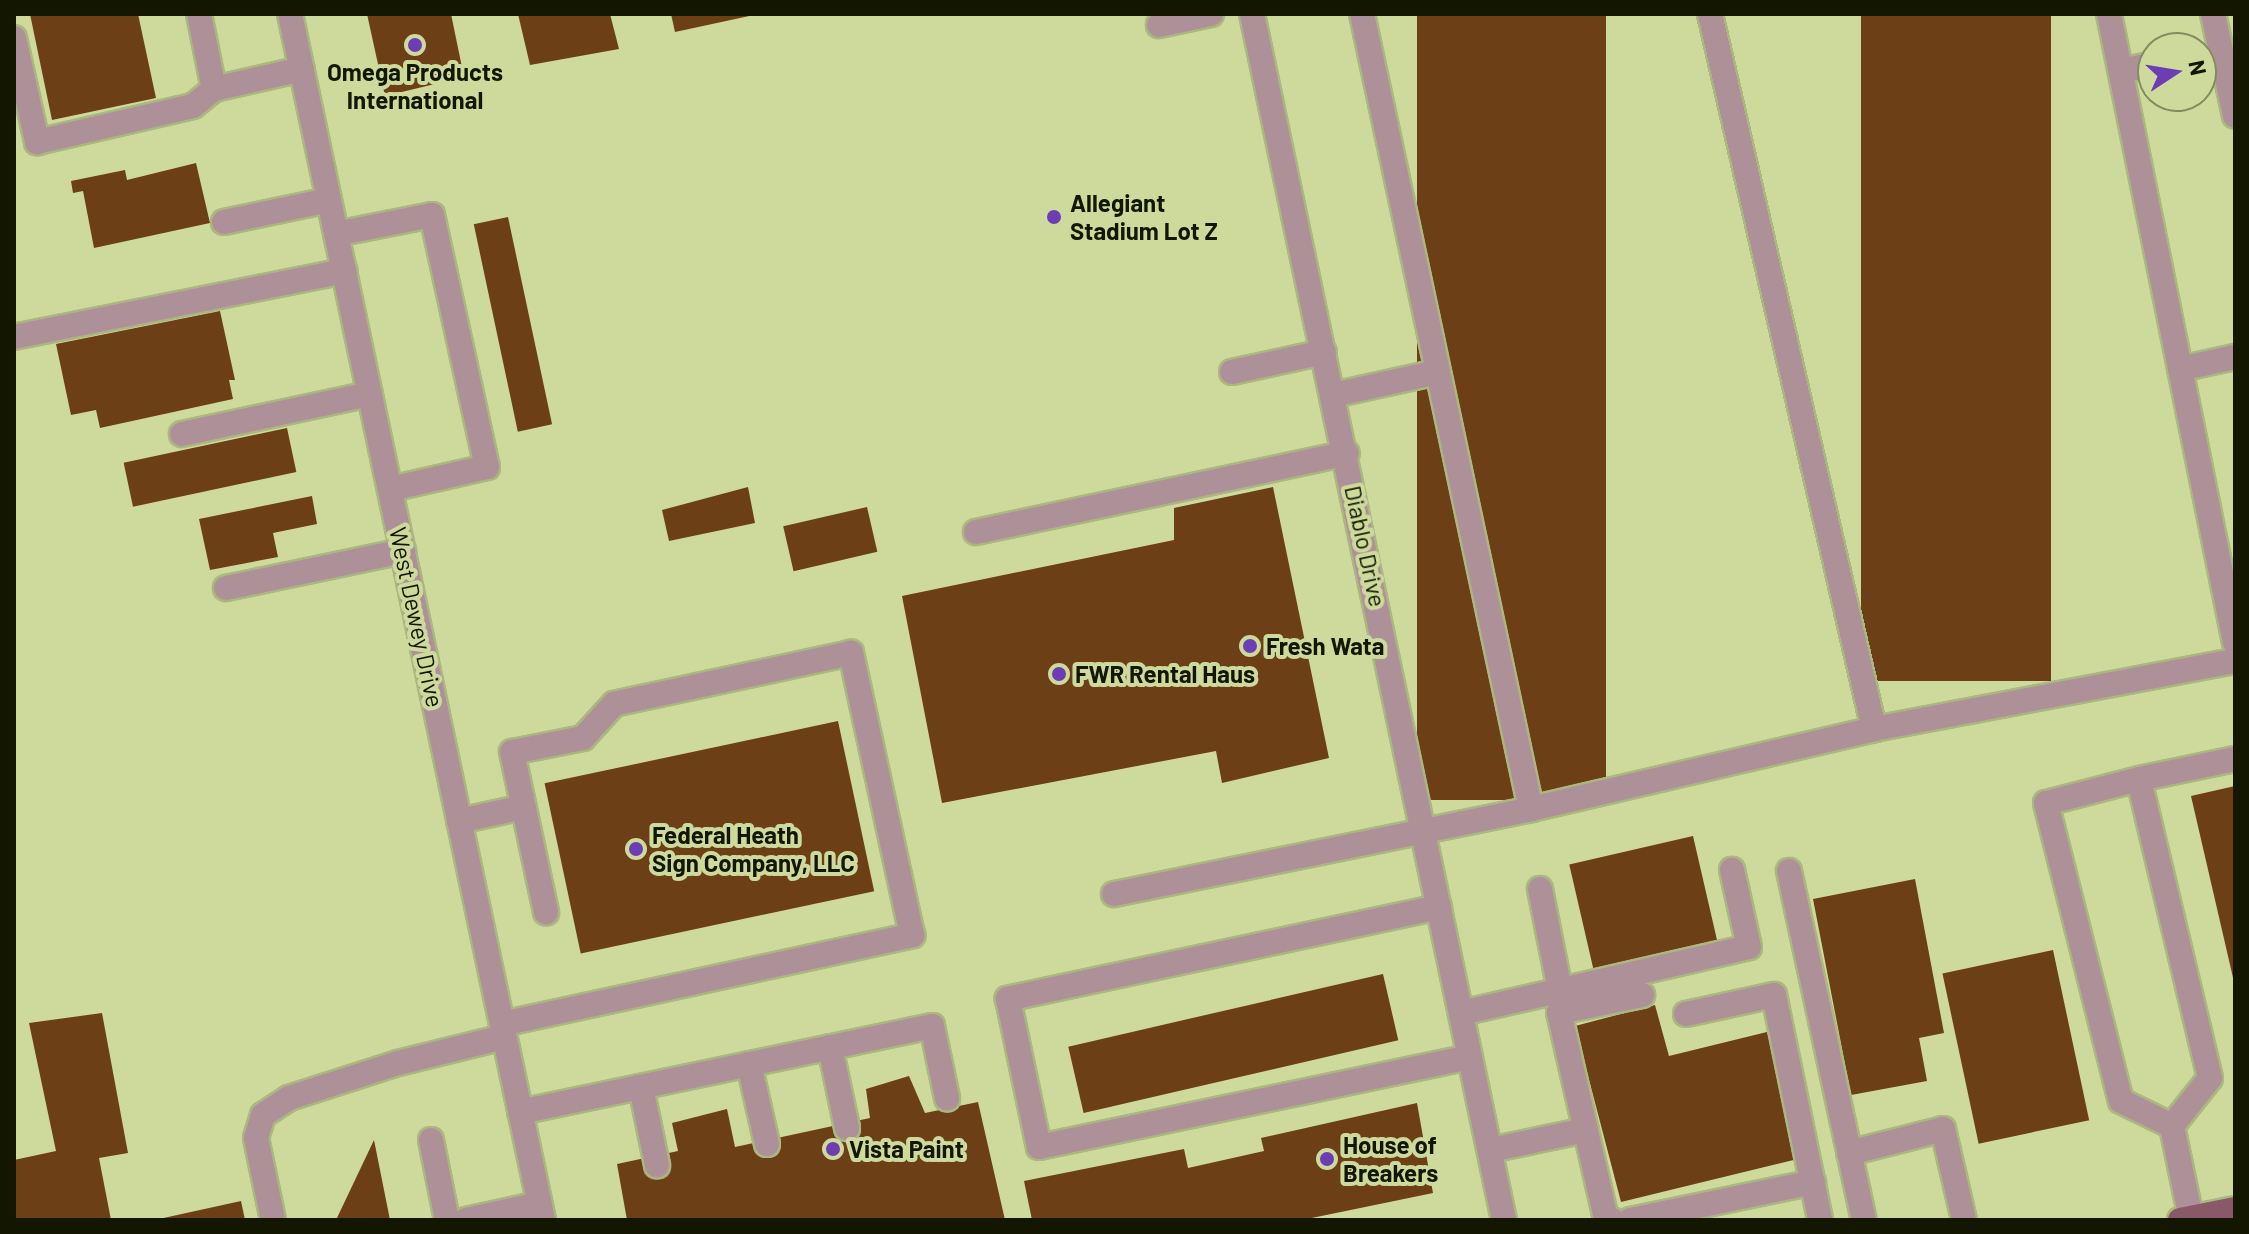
<!DOCTYPE html>
<style>
body{margin:0}
#map{position:relative;width:2249px;height:1234px;overflow:hidden;background:#cdda9c;font-family:Barlow,sans-serif}
div>[style]{position:absolute}
[style*='--x']{left:calc(var(--x)*1px);top:calc(var(--y)*1px);width:calc(var(--w)*1px);rotate:calc(var(--a)*1deg)}
.building>*{inset:0;background:#6d3f17;transform-origin:0 0}
.roads{filter:drop-shadow(2px 0 #acb780) drop-shadow(-2px 0 #acb780) drop-shadow(0 2px #acb780) drop-shadow(0 -2px #acb780)}
.minor>*{height:24px;margin:-12px;padding:0 12px;transform-origin:12px;border-radius:12px;background:#ae9099}
.major>*{height:24px;margin:-12px;padding:0 12px;transform-origin:12px;border-radius:12px;background:#8b586a}
.dots>*{width:22px;height:22px;translate:-50% -50%;box-sizing:border-box;border:4px solid #cdda9c;border-radius:50%}
span{translate:-50% -50%;white-space:nowrap;text-align:center;line-height:1.15;-webkit-text-stroke:8px #cdda9c;paint-order:stroke}
.poi-label{font-size:24px;color:#131701;font-weight:700}
.left{translate:0 -50%;text-align:left}
.street-label{font-size:24px;color:#131701}
.frame{position:absolute;inset:0;border:16px solid #131701;pointer-events:none}
.north{position:absolute;left:2137px;top:32px;width:80px;height:80px;box-sizing:border-box;background:#cdda9c;border:2px solid #838c5e;border-radius:50%;rotate:78deg;font-size:22px;font-weight:700;line-height:32px;text-align:center;color:#131701}
.north::after{content:'';display:block;margin:auto;width:28px;height:36px;background:#6d3db4;clip-path:polygon(50% 0,100% 100%,50% 72%,0 100%)}
</style>
<div id="map">
<div class="building">
<i style="clip-path:polygon(30px 14px,138px 14px,156px 98px,52px 120px)"></i>
<i style="clip-path:polygon(367px 14px,451px 14px,464px 77px,385px 96px)"></i>
<i style="clip-path:polygon(518px 14px,610px 14px,619px 49px,530px 65px)"></i>
<i style="clip-path:polygon(671px 14px,754px 14px,754px 15px,675px 32px)"></i>
<i style="left:1417px;top:14px;width:189px;height:786px"></i>
<i style="left:1861px;top:14px;width:190px;height:667px"></i>
<i style="clip-path:polygon(196px 163px,210px 223px,94px 248px,83px 191px,73px 193px,71px 181px,125px 170px,127px 180px)"></i>
<i style="left:508px;top:217px;width:212px;height:35px;rotate:78deg"></i>
<i style="clip-path:polygon(220px 311px,235px 380px,229px 380px,233px 399px,100px 428px,96px 410px,71px 415px,56px 344px)"></i>
<i style="left:287px;top:428px;width:45px;height:167px;rotate:78deg"></i>
<i style="clip-path:polygon(748px 487px,755px 523px,669px 541px,662px 510px)"></i>
<i style="clip-path:polygon(1273px 487px,1329px 758px,1222px 783px,1216px 751px,942px 803px,902px 596px,1174px 540px,1174px 508px)"></i>
<i style="clip-path:polygon(312px 496px,317px 524px,273px 533px,278px 557px,210px 570px,199px 519px)"></i>
<i style="left:867px;top:507px;width:46px;height:86px;rotate:77deg"></i>
<i style="left:838px;top:721px;width:174px;height:300px;rotate:78deg"></i>
<i style="clip-path:polygon(2235px 786px,2235px 981px,2234px 982px,2191px 796px)"></i>
<i style="left:1693px;top:836px;width:108px;height:127px;rotate:77deg"></i>
<i style="clip-path:polygon(1915px 879px,1944px 1033px,1919px 1038px,1927px 1081px,1851px 1095px,1813px 899px)"></i>
<i style="left:2053px;top:950px;width:174px;height:113px;rotate:78deg"></i>
<i style="left:1383px;top:974px;width:68px;height:323px;rotate:77deg"></i>
<i style="clip-path:polygon(1655px 1005px,1669px 1056px,1771px 1031px,1802px 1158px,1621px 1202px,1575px 1026px)"></i>
<i style="clip-path:polygon(102px 1013px,128px 1153px,99px 1158px,111px 1220px,14px 1220px,14px 1160px,56px 1151px,29px 1023px)"></i>
<i style="clip-path:polygon(909px 1076px,925px 1113px,978px 1102px,1005px 1220px,627px 1220px,617px 1164px,678px 1151px,672px 1123px,727px 1109px,735px 1147px,870px 1118px,866px 1089px)"></i>
<i style="clip-path:polygon(1417px 1103px,1433px 1193px,1302px 1220px,1032px 1220px,1024px 1181px,1184px 1149px,1188px 1168px,1264px 1151px,1261px 1138px)"></i>
<i style="clip-path:polygon(374px 1140px,390px 1220px,336px 1220px)"></i>
<i style="clip-path:polygon(241px 1201px,245px 1220px,159px 1220px,159px 1219px)"></i>
</div>
<div class="roads">
<div class="minor">
<i style="--x:199;--y:14;--w:76;--a:78.7"></i>
<i style="--x:214;--y:89;--w:90;--a:-12.8"></i>
<i style="--x:290;--y:14;--w:1232;--a:78.15"></i>
<i style="--x:1252;--y:14;--w:1232;--a:78.2"></i>
<i style="--x:1362;--y:14;--w:813;--a:78"></i>
<i style="--x:1531;--y:809;--w:352;--a:-13.1"></i>
<i style="--x:1710;--y:14;--w:734;--a:77.08"></i>
<i style="--x:1874;--y:729;--w:367;--a:-10.7"></i>
<i style="--x:2109;--y:14;--w:641;--a:78.67"></i>
<i style="--x:2213;--y:14;--w:104;--a:77.8"></i>
<i style="--x:1159;--y:25;--w:53;--a:-11.9"></i>
<i style="--x:14;--y:38;--w:107;--a:77.5"></i>
<i style="--x:37;--y:142;--w:160;--a:-13"></i>
<i style="--x:193;--y:106;--w:27;--a:-39"></i>
<i style="--x:2121;--y:71;--w:33;--a:-12"></i>
<i style="--x:224;--y:222;--w:107;--a:-11.8"></i>
<i style="--x:336;--y:234;--w:98;--a:-11.2"></i>
<i style="--x:432;--y:215;--w:258;--a:77.7"></i>
<i style="--x:487;--y:467;--w:99;--a:167.2"></i>
<i style="--x:14;--y:337;--w:337;--a:-11.3"></i>
<i style="--x:2180;--y:369;--w:56;--a:-12.3"></i>
<i style="--x:1232;--y:372;--w:94;--a:-12.3"></i>
<i style="--x:1333;--y:395;--w:107;--a:-12.4"></i>
<i style="--x:182;--y:434;--w:192;--a:-12"></i>
<i style="--x:976;--y:532;--w:379;--a:-12"></i>
<i style="--x:226;--y:588;--w:181;--a:-11.8"></i>
<i style="--x:2139;--y:779;--w:96;--a:165.5"></i>
<i style="--x:2046;--y:803;--w:307;--a:75.9"></i>
<i style="--x:2121;--y:1101;--w:57;--a:26.1"></i>
<i style="--x:459;--y:821;--w:66;--a:-12.2"></i>
<i style="--x:1789;--y:871;--w:357;--a:77.9"></i>
<i style="--x:1540;--y:889;--w:103;--a:78.8"></i>
<i style="--x:1114;--y:894;--w:426;--a:-11.5"></i>
<i style="--x:1439;--y:907;--w:441;--a:168"></i>
<i style="--x:1008;--y:999;--w:151;--a:78.2"></i>
<i style="--x:1039;--y:1147;--w:440;--a:-11.8"></i>
<i style="--x:1461;--y:1013;--w:295;--a:-12.9"></i>
<i style="--x:1749;--y:947;--w:79;--a:-102.4"></i>
<i style="--x:1686;--y:1014;--w:90;--a:-12.2"></i>
<i style="--x:1774;--y:995;--w:230;--a:78.4"></i>
<i style="--x:502;--y:1024;--w:420;--a:-12.2"></i>
<i style="--x:912;--y:935;--w:289;--a:-102.2"></i>
<i style="--x:851;--y:653;--w:242;--a:167.9"></i>
<i style="--x:614;--y:704;--w:46;--a:132.4"></i>
<i style="--x:583;--y:738;--w:72;--a:168.8"></i>
<i style="--x:512;--y:752;--w:164;--a:78"></i>
<i style="--x:830;--y:1047;--w:83;--a:78.1"></i>
<i style="--x:749;--y:1064;--w:82;--a:77.3"></i>
<i style="--x:641;--y:1087;--w:80;--a:78.4"></i>
<i style="--x:520;--y:1112;--w:421;--a:-11.8"></i>
<i style="--x:932;--y:1026;--w:74;--a:78.2"></i>
<i style="--x:431;--y:1140;--w:82;--a:78.7"></i>
<i style="--x:1490;--y:1150;--w:98;--a:-11.8"></i>
<i style="--x:1849;--y:1153;--w:97;--a:-14.3"></i>
<i style="--x:1943;--y:1129;--w:93;--a:77"></i>
<i style="--x:2191;--y:1218;--w:94;--a:-101.7"></i>
<i style="--x:2172;--y:1126;--w:61;--a:-51.6"></i>
<i style="--x:2210;--y:1078;--w:307;--a:-103.4"></i>
<i style="--x:2139;--y:779;--w:98;--a:-11.8"></i>
<i style="--x:273;--y:1220;--w:84;--a:-101.7"></i>
<i style="--x:256;--y:1138;--w:24;--a:-73"></i>
<i style="--x:263;--y:1115;--w:31;--a:-33"></i>
<i style="--x:289;--y:1098;--w:114;--a:-17.8"></i>
<i style="--x:398;--y:1063;--w:109;--a:-13.8"></i>
<i style="--x:466;--y:1220;--w:75;--a:-12.4"></i>
<i style="--x:1612;--y:1220;--w:6;--a:-171"></i>
<i style="--x:1606;--y:1219;--w:212;--a:-102.8"></i>
<i style="--x:1559;--y:1012;--w:85;--a:-11.6"></i>
<i style="--x:1630;--y:1220;--w:187;--a:-11.7"></i>
</div>
<div class="major">
<i style="--x:2180;--y:1220;--w:56;--a:-11.3"></i>
</div>
</div>
<div class="dots">
<i style="left:415px;top:45px;background:#6d3db4"></i>
<i style="left:1054px;top:217px;background:#6d3db4"></i>
<i style="left:1250px;top:646px;background:#6d3db4"></i>
<i style="left:1059px;top:674px;background:#6d3db4"></i>
<i style="left:636px;top:849px;background:#6d3db4"></i>
<i style="left:833px;top:1149px;background:#6d3db4"></i>
<i style="left:1327px;top:1159px;background:#6d3db4"></i>
</div>
<div class="poi-label">
<span style="left:415px;top:86px">Omega Products<br>International</span>
<span class="left" style="left:1070px;top:217px">Allegiant<br>Stadium Lot Z</span>
<span class="left" style="left:1266px;top:646px">Fresh Wata</span>
<span class="left" style="left:1075px;top:674px">FWR Rental Haus</span>
<span class="left" style="left:652px;top:849px">Federal Heath<br>Sign Company, LLC</span>
<span class="left" style="left:1343px;top:1159px">House of<br>Breakers</span>
<span class="left" style="left:849px;top:1149px">Vista Paint</span>
</div>
<div class="street-label">
<span style="left:1366px;top:546px;rotate:78deg">Diablo Drive</span>
<span style="left:417px;top:617px;rotate:78deg">West Dewey Drive</span>
</div>
<div class="frame"></div>
<div class="north">N</div>
</div>
